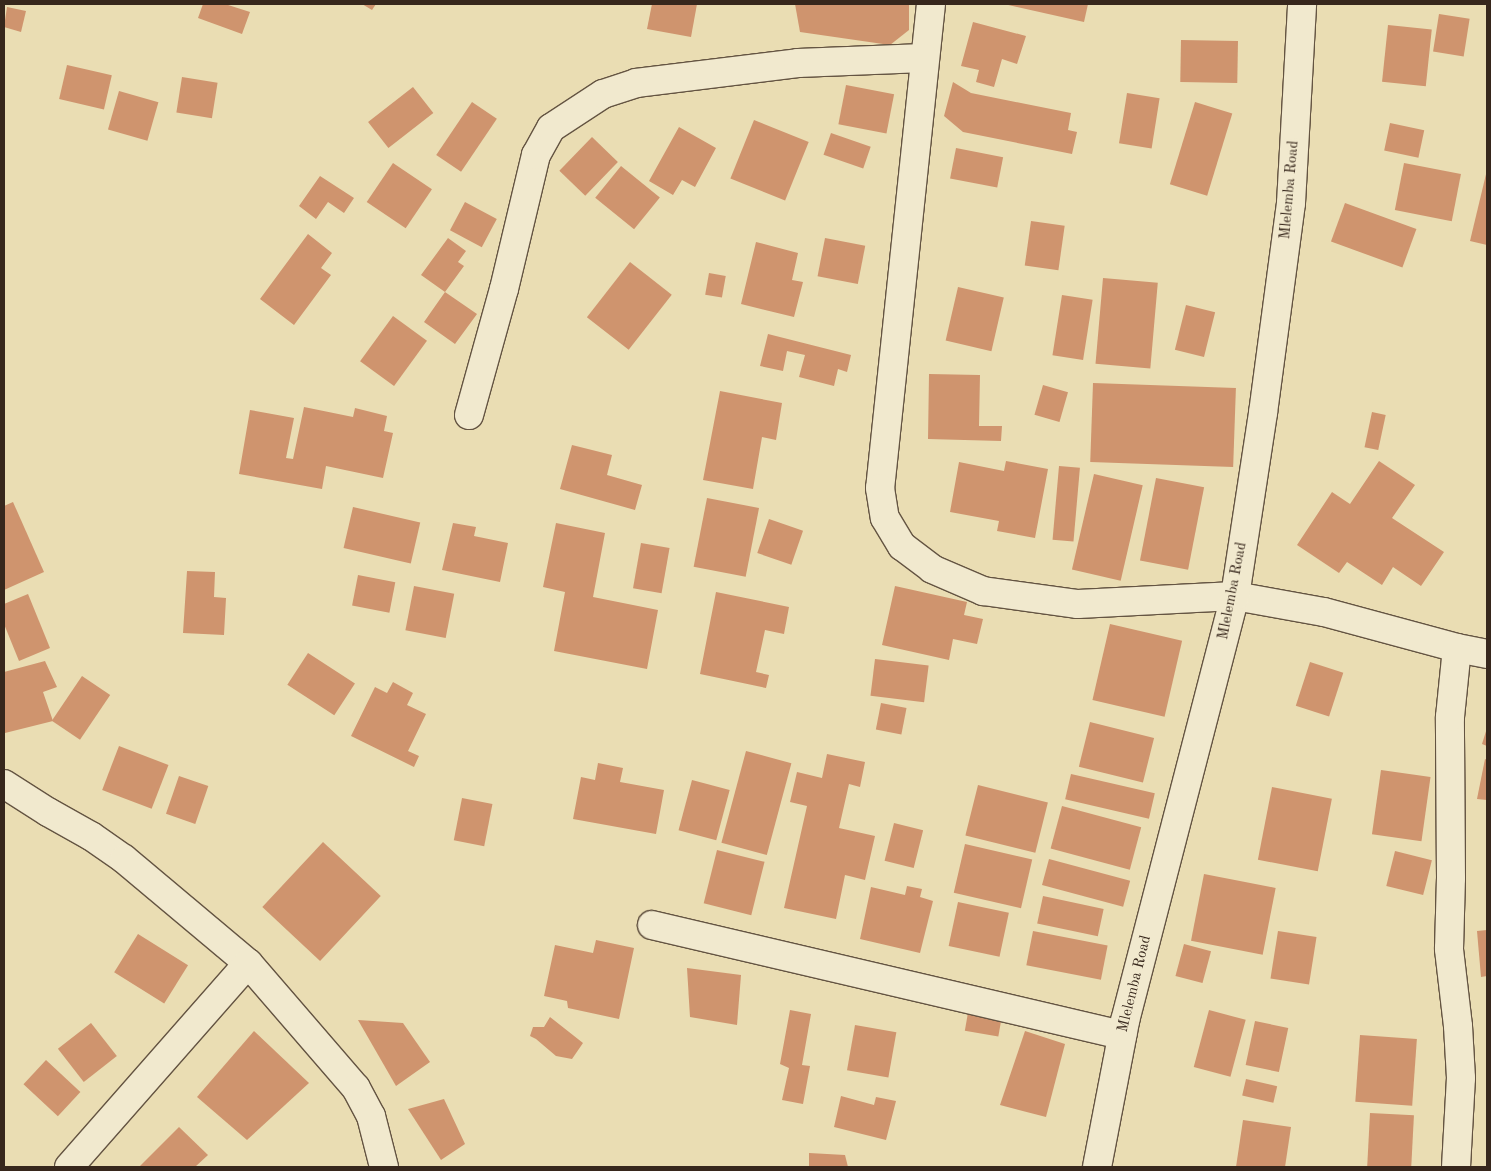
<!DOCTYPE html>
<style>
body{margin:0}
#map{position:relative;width:1491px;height:1171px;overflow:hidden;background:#eaddb3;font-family:"Old Standard TT",serif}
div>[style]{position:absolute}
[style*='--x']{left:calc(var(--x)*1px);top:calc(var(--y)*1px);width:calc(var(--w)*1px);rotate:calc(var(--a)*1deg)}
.building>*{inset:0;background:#cf946e;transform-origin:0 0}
.roads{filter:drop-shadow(1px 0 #645442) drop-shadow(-1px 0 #645442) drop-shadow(0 1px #645442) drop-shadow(0 -1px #645442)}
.minor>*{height:28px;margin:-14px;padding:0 14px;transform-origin:14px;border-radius:14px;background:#f1e9ce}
.tertiary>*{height:28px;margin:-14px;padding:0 14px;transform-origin:14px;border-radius:14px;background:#f1e9ce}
span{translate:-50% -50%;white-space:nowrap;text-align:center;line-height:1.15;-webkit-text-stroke:4px #f1e9ce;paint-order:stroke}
.street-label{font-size:15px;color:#37271c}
.frame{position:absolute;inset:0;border:5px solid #37271c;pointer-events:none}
</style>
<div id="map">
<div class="building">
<i style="clip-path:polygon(203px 4px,225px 4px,250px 12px,242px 34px,198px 18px)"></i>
<i style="clip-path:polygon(362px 4px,376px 4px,372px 10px)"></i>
<i style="clip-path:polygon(652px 4px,697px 4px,691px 37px,647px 29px)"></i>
<i style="clip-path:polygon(795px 4px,909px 4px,909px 30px,890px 45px,800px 32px)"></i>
<i style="clip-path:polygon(1004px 4px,1088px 4px,1084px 22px)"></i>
<i style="clip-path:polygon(7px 7px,26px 11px,21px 32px,4px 27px)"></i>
<i style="left:1439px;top:14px;width:31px;height:38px;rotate:9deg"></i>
<i style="clip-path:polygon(973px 22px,1026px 36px,1017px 64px,1002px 59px,994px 87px,976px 82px,979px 70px,961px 66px)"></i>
<i style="left:1388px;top:25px;width:44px;height:57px;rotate:6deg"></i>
<i style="left:1181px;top:40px;width:57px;height:42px;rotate:1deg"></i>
<i style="left:67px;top:65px;width:46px;height:35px;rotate:13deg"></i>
<i style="left:182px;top:77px;width:36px;height:36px;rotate:9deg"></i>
<i style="clip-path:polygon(953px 82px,971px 93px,1071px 113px,1068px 130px,1077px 132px,1072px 154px,963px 132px,944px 116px)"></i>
<i style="left:846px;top:85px;width:49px;height:40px;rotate:11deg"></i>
<i style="left:413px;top:87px;width:33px;height:57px;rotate:52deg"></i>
<i style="left:119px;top:91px;width:41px;height:40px;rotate:16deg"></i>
<i style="left:1127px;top:93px;width:33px;height:51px;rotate:9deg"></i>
<i style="left:472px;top:102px;width:30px;height:64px;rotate:34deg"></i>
<i style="left:1195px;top:102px;width:39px;height:86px;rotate:17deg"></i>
<i style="left:754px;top:120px;width:59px;height:63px;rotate:22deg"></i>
<i style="left:1390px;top:123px;width:35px;height:28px;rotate:12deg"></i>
<i style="clip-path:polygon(679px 127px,716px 148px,695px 187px,682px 180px,673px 195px,649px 181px)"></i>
<i style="left:831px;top:133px;width:42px;height:23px;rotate:19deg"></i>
<i style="left:592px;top:137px;width:36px;height:47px;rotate:44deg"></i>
<i style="left:956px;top:148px;width:48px;height:31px;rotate:11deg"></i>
<i style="left:393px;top:163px;width:47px;height:47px;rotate:34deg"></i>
<i style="left:1404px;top:163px;width:58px;height:48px;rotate:11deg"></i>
<i style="left:621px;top:166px;width:50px;height:41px;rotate:39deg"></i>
<i style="clip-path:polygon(1487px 170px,1487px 245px,1470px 241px)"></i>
<i style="clip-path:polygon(320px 176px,354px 198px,344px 213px,328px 202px,316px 219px,299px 206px)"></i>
<i style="left:465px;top:202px;width:36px;height:32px;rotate:28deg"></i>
<i style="left:1345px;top:203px;width:76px;height:41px;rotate:20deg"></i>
<i style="left:1031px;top:221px;width:34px;height:45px;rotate:8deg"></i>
<i style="clip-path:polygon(308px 234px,332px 253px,321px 268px,331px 275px,294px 325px,260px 299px)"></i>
<i style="clip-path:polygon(448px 238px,466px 251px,458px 262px,464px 266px,445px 292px,477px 314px,455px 344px,424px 322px,445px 292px,421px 275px)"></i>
<i style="left:825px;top:238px;width:41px;height:39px;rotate:11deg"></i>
<i style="clip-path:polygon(756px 242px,798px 253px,792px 280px,803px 282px,794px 317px,741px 304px)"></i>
<i style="left:630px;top:262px;width:53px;height:70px;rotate:38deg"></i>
<i style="left:709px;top:273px;width:17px;height:22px;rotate:10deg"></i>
<i style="left:1103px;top:278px;width:55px;height:86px;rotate:5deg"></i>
<i style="left:958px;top:287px;width:47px;height:55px;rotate:13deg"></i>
<i style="left:1062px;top:295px;width:31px;height:61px;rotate:9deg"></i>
<i style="left:1186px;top:305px;width:30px;height:46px;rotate:14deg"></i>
<i style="left:393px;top:316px;width:42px;height:56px;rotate:36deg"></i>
<i style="clip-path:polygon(768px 334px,851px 355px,847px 372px,838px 369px,834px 386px,799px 377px,805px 355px,787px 351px,783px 371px,760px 366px)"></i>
<i style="clip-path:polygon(929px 374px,980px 375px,979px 426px,1002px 426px,1001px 441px,928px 439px)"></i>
<i style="left:1093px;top:383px;width:143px;height:79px;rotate:2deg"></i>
<i style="left:1043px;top:385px;width:26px;height:31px;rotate:16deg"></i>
<i style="clip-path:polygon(720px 391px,782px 403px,776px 440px,762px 437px,753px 489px,703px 480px)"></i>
<i style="clip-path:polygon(304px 407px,353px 417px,355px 408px,387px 416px,384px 431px,393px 433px,383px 478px,326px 466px,322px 489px,239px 474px,250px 410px,294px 418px,286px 458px,293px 459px)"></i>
<i style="left:1372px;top:412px;width:14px;height:36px;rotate:12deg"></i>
<i style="clip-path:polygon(572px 445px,612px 455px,607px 475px,642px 485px,635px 510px,560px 489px)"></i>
<i style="clip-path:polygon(1006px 461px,1048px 469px,1035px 538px,997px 531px,999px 521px,950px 512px,959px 462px,1004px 471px)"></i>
<i style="clip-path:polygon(1379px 461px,1415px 485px,1392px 518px,1444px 552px,1421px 586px,1393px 567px,1382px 585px,1347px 562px,1339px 573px,1297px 545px,1332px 492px,1350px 504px)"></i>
<i style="left:1059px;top:466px;width:21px;height:74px;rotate:5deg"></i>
<i style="left:1094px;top:474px;width:50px;height:98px;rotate:13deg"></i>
<i style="left:1156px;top:478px;width:49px;height:84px;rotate:11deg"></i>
<i style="left:707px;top:498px;width:53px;height:70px;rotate:11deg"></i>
<i style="clip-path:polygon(13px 502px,44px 572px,4px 590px,4px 506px)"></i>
<i style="left:353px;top:507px;width:69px;height:42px;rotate:13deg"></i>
<i style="left:769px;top:519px;width:36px;height:36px;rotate:19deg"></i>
<i style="clip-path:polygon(453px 523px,476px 527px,474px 536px,508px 543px,500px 582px,442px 570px)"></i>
<i style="clip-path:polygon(556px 523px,605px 533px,593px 597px,658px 610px,647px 669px,554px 651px,565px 592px,543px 587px)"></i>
<i style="left:641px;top:543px;width:29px;height:46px;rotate:10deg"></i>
<i style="clip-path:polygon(187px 571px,215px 572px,214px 597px,226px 598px,224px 635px,183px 633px)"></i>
<i style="left:358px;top:575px;width:38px;height:31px;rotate:11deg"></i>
<i style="left:414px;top:586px;width:41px;height:45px;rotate:11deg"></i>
<i style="clip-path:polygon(895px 586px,967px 602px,964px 615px,983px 619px,977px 644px,953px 639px,949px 660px,882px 645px)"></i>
<i style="clip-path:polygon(716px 592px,789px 607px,784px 634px,765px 630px,756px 672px,769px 675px,766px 688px,700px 674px)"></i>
<i style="clip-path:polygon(28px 594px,50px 648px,19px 661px,4px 624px,4px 604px)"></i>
<i style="left:1110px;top:624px;width:74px;height:78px;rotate:13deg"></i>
<i style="left:308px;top:653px;width:56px;height:38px;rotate:33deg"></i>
<i style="left:875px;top:659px;width:54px;height:37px;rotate:7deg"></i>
<i style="clip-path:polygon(45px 661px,57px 687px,43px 692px,53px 721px,5px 733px,4px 672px)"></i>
<i style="left:1310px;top:662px;width:35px;height:46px;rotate:18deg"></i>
<i style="left:82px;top:676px;width:34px;height:54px;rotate:34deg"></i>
<i style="clip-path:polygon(393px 682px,413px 693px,407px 705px,426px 714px,408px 751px,419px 756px,414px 767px,351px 736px,375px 687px,387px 693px)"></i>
<i style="left:881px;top:703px;width:26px;height:27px;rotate:11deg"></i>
<i style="left:1090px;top:722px;width:66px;height:46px;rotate:14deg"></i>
<i style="clip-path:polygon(1487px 728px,1487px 746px,1482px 744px)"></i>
<i style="left:119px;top:746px;width:53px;height:47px;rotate:21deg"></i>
<i style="left:746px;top:751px;width:47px;height:95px;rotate:15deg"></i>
<i style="clip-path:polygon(827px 754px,865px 762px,860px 787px,849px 784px,839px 828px,875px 836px,865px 880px,845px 875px,836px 919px,784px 908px,807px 806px,790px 802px,797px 772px,822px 778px)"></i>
<i style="clip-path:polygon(1485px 759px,1487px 760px,1487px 800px,1477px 799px)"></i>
<i style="clip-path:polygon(598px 763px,623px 768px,620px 782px,664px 790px,656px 834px,573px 819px,581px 777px,595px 780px)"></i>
<i style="left:1381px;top:770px;width:50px;height:65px;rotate:8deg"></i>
<i style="left:1071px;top:774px;width:86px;height:26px;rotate:13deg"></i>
<i style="left:179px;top:776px;width:31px;height:40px;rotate:19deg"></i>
<i style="left:692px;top:780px;width:39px;height:52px;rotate:15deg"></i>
<i style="left:978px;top:785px;width:72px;height:52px;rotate:14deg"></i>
<i style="left:1272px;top:787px;width:61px;height:74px;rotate:11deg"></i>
<i style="left:462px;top:798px;width:31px;height:43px;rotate:11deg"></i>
<i style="left:1062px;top:806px;width:82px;height:44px;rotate:15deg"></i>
<i style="left:894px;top:823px;width:30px;height:39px;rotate:14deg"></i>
<i style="left:323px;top:842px;width:79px;height:89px;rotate:43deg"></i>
<i style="left:965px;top:844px;width:69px;height:50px;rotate:13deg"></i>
<i style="left:717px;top:850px;width:49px;height:55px;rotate:14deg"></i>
<i style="left:1395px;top:851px;width:38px;height:36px;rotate:14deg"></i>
<i style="left:1049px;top:859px;width:84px;height:27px;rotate:15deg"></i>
<i style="left:1204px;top:874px;width:73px;height:68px;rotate:11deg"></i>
<i style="clip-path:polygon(907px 886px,922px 889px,920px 897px,933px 901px,920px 953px,860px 939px,871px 887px,905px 895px)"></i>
<i style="left:1043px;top:896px;width:62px;height:28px;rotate:12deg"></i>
<i style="left:958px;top:902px;width:52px;height:45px;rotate:12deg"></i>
<i style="clip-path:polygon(1487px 930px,1487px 976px,1481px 977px,1477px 931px)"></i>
<i style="left:1033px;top:931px;width:76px;height:35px;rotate:11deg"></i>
<i style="left:1278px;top:931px;width:39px;height:48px;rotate:9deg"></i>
<i style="left:138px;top:934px;width:59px;height:45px;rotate:32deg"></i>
<i style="clip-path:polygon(596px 940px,634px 948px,619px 1019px,568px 1008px,567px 1001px,544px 996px,555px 945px,593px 953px)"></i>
<i style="left:1184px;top:944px;width:28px;height:33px;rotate:15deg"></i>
<i style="clip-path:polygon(687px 968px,741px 975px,737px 1025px,690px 1017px)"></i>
<i style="left:969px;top:1007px;width:34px;height:24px;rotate:10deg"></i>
<i style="clip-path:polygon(790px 1010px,811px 1014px,802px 1065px,810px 1066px,803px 1104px,782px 1100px,789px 1068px,780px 1064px)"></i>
<i style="left:1209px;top:1010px;width:38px;height:59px;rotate:15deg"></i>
<i style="clip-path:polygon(550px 1017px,583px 1043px,572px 1059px,556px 1056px,536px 1039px,530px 1036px,533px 1027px,544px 1027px)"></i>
<i style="clip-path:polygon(358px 1020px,403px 1023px,430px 1062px,396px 1086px)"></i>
<i style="left:1255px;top:1021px;width:34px;height:45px;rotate:12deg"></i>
<i style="left:91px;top:1023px;width:42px;height:42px;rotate:52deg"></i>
<i style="left:855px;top:1025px;width:42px;height:46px;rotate:10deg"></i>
<i style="clip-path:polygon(254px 1031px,309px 1083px,247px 1140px,197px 1097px)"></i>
<i style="clip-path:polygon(1025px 1031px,1065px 1044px,1046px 1117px,1000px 1105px)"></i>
<i style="left:1360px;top:1035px;width:57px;height:67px;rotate:4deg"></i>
<i style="left:46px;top:1060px;width:47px;height:33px;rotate:43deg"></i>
<i style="left:1246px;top:1079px;width:32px;height:17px;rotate:13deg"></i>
<i style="clip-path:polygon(841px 1096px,874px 1105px,876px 1097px,896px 1101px,886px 1140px,834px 1127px)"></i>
<i style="clip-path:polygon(444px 1099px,465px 1144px,441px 1160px,408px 1109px)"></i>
<i style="left:1370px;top:1113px;width:44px;height:54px;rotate:3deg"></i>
<i style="clip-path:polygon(1243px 1120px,1291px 1127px,1285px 1167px,1236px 1167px)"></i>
<i style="clip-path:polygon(179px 1127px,208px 1155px,195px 1167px,139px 1167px)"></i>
<i style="clip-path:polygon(809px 1153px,845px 1155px,848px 1167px,809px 1167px)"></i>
</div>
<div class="roads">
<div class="minor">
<i style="--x:931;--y:4;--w:487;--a:96"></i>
<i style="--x:880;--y:488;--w:30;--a:81"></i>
<i style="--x:885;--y:518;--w:33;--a:59"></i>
<i style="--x:902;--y:546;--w:38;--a:37"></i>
<i style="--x:932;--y:569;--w:56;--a:23.3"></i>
<i style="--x:983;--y:591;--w:96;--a:7.8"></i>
<i style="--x:1078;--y:604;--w:157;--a:-2.9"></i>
<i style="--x:1235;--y:596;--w:90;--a:10.2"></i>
<i style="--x:1324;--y:612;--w:138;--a:15.1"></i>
<i style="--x:1457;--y:648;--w:31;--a:11"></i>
<i style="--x:469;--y:415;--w:131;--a:-74.5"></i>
<i style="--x:504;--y:289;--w:138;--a:-76.6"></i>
<i style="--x:536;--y:155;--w:31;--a:-61"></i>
<i style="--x:551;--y:128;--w:62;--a:-33.2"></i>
<i style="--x:603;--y:94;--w:35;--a:-18"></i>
<i style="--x:636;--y:83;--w:163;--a:-7"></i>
<i style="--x:798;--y:63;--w:126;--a:-2.3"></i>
<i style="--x:4;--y:784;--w:52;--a:32.5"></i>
<i style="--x:48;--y:812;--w:49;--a:29.2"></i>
<i style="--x:91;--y:836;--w:40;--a:34.9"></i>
<i style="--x:124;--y:859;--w:162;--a:40"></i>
<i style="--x:248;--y:963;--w:165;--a:49.2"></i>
<i style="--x:356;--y:1088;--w:32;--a:62"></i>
<i style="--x:371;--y:1116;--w:53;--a:75.7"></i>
<i style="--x:652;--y:925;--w:483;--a:13.2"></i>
<i style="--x:69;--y:1167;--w:271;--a:-48.7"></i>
<i style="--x:1456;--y:1167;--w:89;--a:-86.8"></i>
<i style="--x:1461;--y:1078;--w:52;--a:-93.3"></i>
<i style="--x:1458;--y:1026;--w:78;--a:-96.7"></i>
<i style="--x:1449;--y:949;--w:71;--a:-88.4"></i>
<i style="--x:1451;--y:878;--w:161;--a:-90.4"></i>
<i style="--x:1450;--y:717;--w:69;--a:-84.2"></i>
</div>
<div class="tertiary">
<i style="--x:1097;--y:1167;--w:149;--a:-79.1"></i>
<i style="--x:1125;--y:1021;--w:439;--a:-75.5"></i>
<i style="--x:1235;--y:596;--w:185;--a:-81.3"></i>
<i style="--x:1263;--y:413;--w:212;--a:-82.4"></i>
<i style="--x:1291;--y:203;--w:199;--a:-86.8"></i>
</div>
</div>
<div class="street-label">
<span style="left:1290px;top:190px;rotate:-85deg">Mlelemba Road</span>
<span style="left:1233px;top:591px;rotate:-79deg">Mlelemba Road</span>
<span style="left:1135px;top:984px;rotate:-76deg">Mlelemba Road</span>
</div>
<div class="frame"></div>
</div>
